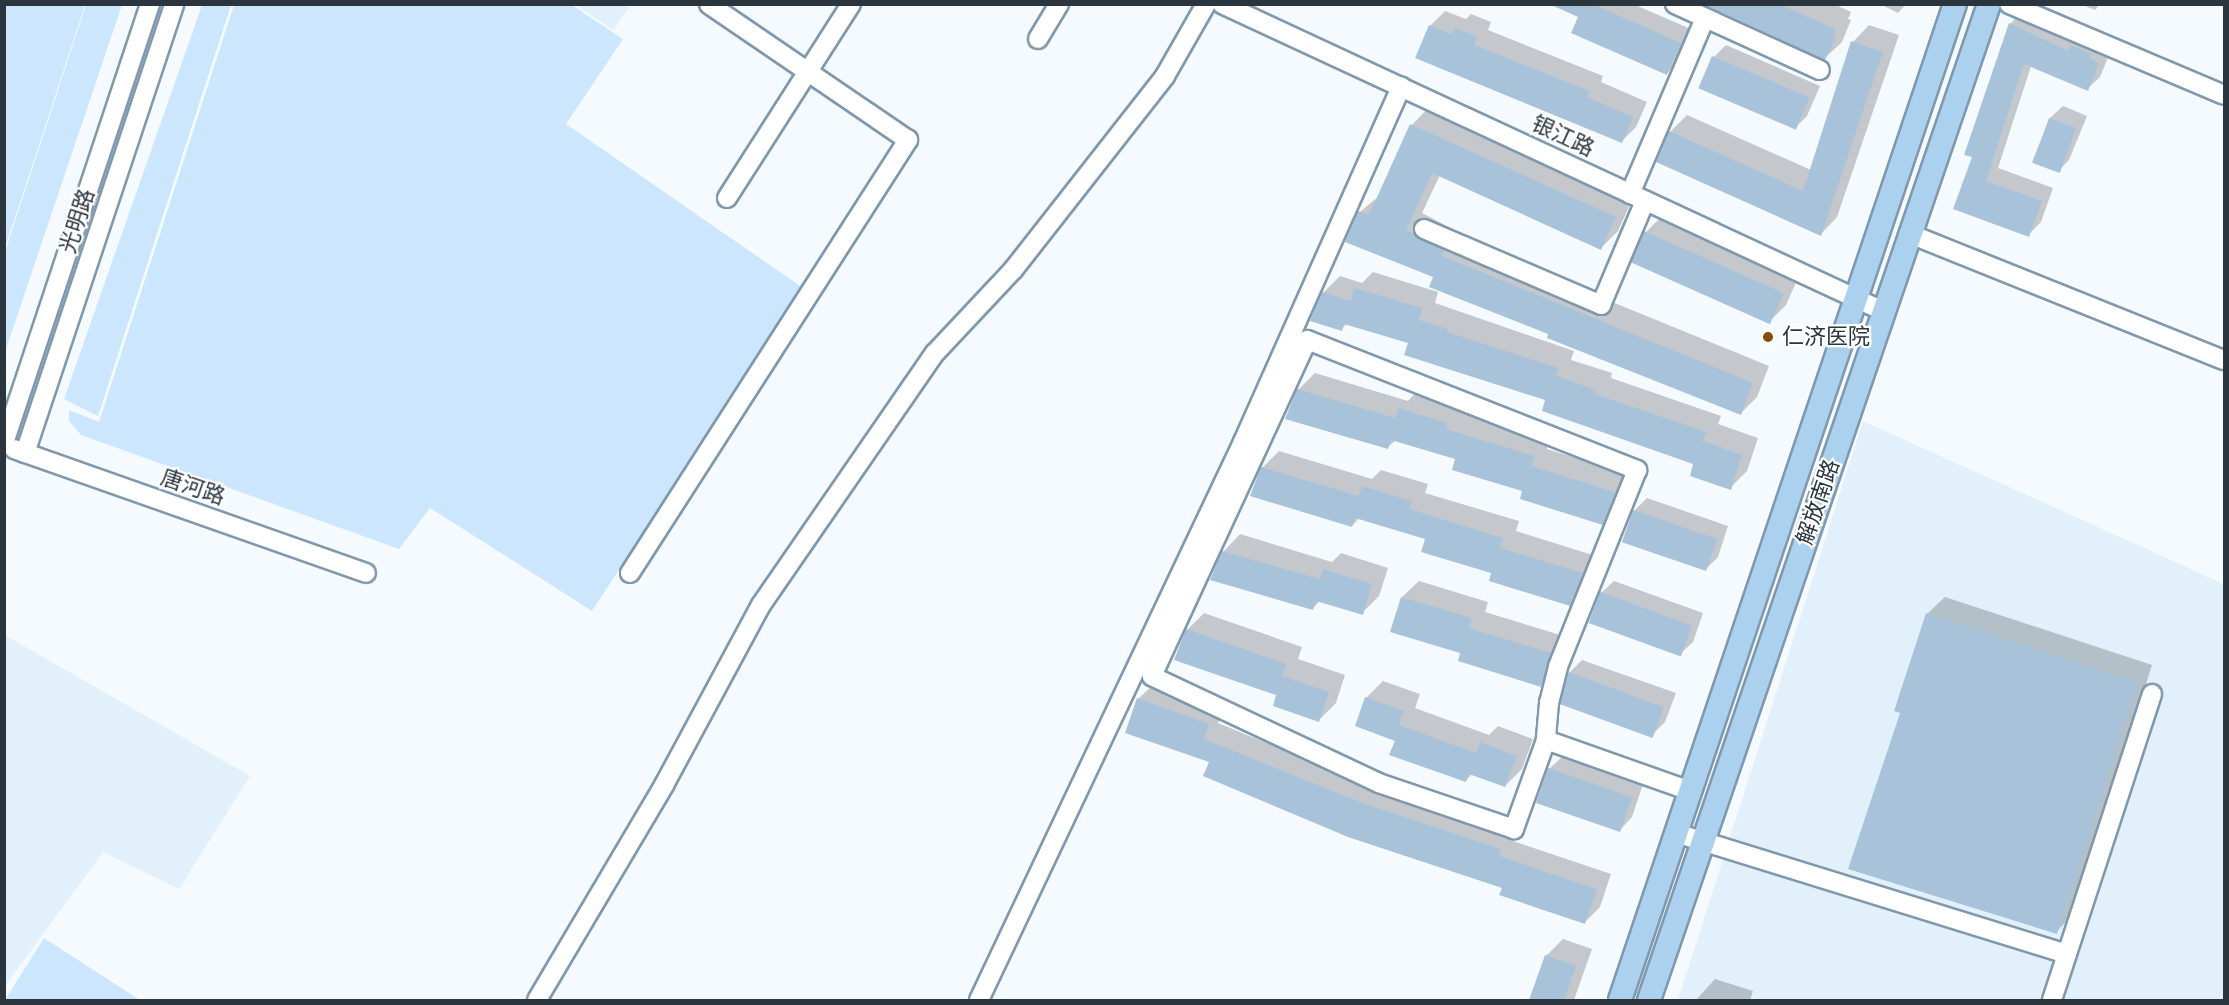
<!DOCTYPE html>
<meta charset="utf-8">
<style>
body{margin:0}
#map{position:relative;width:2229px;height:1005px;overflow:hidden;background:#f5faff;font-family:"PT Sans Narrow","Noto Sans SC",sans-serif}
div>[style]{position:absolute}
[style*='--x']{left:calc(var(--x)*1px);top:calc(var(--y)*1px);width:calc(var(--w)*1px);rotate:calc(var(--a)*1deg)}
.built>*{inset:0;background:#e2f0fb}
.green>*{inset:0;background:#cce7fd}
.shadow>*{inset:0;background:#0003}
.building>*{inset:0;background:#a8c3d9;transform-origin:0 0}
.roads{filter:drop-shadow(2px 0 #7f98ad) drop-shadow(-2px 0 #7f98ad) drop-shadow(0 2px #7f98ad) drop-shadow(0 -2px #7f98ad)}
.minor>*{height:18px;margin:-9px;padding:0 9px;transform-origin:9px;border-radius:9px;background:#fff}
.major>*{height:22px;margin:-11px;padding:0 11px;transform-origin:11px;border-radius:11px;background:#acd1ee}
.dots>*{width:16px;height:16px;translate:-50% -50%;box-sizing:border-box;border:3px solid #fff;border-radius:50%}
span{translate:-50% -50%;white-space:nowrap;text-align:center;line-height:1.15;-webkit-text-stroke:4.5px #fff;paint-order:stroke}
.street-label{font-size:22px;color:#2b353e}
.poi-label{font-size:22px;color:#2b353e}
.left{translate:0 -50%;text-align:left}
.frame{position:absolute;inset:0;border:6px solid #2b353e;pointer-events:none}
</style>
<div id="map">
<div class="built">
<i style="clip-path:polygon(576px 5px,631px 5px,613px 30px)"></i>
<i style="clip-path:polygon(1863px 421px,2224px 584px,2224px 1000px,1678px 1000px)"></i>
<i style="clip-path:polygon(5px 635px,250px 776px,179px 889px,103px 852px,5px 986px)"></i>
</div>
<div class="green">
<i style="clip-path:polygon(5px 4px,85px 5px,5px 248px,4px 5px)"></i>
<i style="clip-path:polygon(86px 5px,122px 5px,5px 352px,5px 252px)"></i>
<i style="clip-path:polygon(202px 5px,231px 5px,98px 416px,64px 399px)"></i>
<i style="clip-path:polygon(234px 5px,572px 5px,623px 39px,566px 124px,803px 288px,592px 611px,430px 508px,399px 549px,81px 435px,69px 421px,69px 410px,99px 422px)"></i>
<i style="clip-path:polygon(44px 938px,140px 1000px,5px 1000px)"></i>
</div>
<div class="shadow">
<i style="clip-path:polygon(1549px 4px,1633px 4px,1693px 30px,1679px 61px,1667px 73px,1580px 16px)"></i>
<i style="clip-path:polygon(1707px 4px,1834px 4px,1851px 12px,1848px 19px,1851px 20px,1842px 42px,1825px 58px)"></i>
<i style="clip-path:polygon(1880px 4px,1906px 4px,1898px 13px)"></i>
<i style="clip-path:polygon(2080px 4px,2100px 4px,2095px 10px)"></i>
<i style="clip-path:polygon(1445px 11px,1466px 19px,1471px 14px,1491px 22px,1488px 30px,1603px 76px,1601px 82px,1647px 102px,1636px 127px,1621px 142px,1430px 26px)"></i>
<i style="clip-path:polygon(2022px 12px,2111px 50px,2100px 77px,2087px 89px,2031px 66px,1998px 168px,2053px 188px,2041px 222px,2028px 235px,1955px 208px,1974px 156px,2010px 24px)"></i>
<i style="clip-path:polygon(1869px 25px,1899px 35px,1837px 217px,1821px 234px,1670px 132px,1687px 115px,1811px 170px,1853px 42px)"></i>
<i style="clip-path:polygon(1726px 45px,1820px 86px,1807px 116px,1794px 129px,1714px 57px)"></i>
<i style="clip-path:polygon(2063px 106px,2087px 116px,2069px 160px,2057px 172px,2032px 162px,2050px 118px)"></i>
<i style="clip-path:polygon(1428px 108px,1632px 200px,1618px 231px,1601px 248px,1440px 175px,1422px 213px,1460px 233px,1458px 239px,1769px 366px,1757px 397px,1740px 414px,1550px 333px,1435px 276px,1347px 241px,1360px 212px,1379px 196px,1412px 125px)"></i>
<i style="clip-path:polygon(1663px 215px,1799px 276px,1786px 305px,1769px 322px,1646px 232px)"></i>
<i style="clip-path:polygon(1373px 272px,1438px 292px,1435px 303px,1574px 351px,1571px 360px,1612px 373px,1611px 378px,1721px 416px,1718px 424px,1758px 438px,1747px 471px,1730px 488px,1695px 463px,1410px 342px,1348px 323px,1341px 329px,1323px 293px,1340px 276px,1362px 283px)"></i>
<i style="clip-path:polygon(1315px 373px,1408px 401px,1416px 392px,1463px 406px,1462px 412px,1550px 439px,1547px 449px,1631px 475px,1619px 506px,1603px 523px,1457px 458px,1396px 440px,1388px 447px,1298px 390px)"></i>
<i style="clip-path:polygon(1279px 451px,1372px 479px,1381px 470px,1428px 484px,1425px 493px,1519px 521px,1516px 531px,1599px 557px,1587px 587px,1570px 604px,1493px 572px,1427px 538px,1360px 517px,1352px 526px,1262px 468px)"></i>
<i style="clip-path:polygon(1647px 498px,1728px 526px,1718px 557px,1705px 570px,1634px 511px)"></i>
<i style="clip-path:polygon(1240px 534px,1332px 562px,1341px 553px,1388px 568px,1379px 596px,1362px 613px,1320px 601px,1312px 609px,1212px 579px,1224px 551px)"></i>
<i style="clip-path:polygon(1419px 581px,1488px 602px,1485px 612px,1567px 637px,1558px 669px,1541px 685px,1462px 652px,1402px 597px)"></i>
<i style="clip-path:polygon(1614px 581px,1703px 613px,1693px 642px,1680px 654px,1601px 593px)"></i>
<i style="clip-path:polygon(1945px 597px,2152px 665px,2073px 915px,2056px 932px,1902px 712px,1896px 710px,1928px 613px)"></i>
<i style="clip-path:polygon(1204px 613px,1302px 647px,1298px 659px,1345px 675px,1336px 703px,1319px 720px,1278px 694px,1187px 630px)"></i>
<i style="clip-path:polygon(1582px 660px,1676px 693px,1665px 722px,1652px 735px,1562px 703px,1570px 672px)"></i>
<i style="clip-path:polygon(1383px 681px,1420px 694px,1415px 708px,1489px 735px,1498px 726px,1533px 739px,1522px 769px,1505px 786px,1472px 774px,1465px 781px,1396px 740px,1357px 725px,1367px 697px)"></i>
<i style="clip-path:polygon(1154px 684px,1224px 708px,1218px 723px,1375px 788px,1515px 834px,1513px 841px,1611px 874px,1600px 907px,1585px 922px,1211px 761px,1138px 699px)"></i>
<i style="clip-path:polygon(1562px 757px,1643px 784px,1632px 817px,1620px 830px,1549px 769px)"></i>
<i style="clip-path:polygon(1563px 939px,1592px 949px,1574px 1000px,1531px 1000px,1546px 956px)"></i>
<i style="clip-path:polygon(1715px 979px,1753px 991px,1750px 1000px,1696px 1000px)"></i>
</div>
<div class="building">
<i style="clip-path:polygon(1549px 4px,1592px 4px,1681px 43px,1667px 75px,1571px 33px,1578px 17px)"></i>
<i style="clip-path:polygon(1703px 4px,1779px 4px,1835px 29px,1833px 35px,1836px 36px,1825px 60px)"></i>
<i style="clip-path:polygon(2009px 23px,2068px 51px,2071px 45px,2091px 54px,2089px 59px,2099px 63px,2088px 91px,2024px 64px,1986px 181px,2042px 201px,2029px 237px,1953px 209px,1972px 157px,1964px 155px)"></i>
<i style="clip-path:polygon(1429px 25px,1452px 34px,1455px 28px,1477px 37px,1474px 45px,1589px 91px,1587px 97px,1633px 117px,1622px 143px,1415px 58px)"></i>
<i style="clip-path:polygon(1851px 41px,1883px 52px,1821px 236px,1656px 162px,1669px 131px,1803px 191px)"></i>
<i style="left:1712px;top:56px;width:106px;height:35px;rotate:23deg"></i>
<i style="left:2049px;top:118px;width:29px;height:48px;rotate:20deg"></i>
<i style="clip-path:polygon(1410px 124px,1616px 217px,1601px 250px,1432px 173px,1406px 230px,1444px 250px,1442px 256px,1753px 383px,1741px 415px,1547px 338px,1548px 334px,1429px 287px,1433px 277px,1345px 242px,1358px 211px,1369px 215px)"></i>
<i style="left:1644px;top:231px;width:153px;height:34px;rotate:24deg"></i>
<i style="clip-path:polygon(1354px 288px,1422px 308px,1419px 320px,1448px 329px,1447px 332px,1558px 368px,1556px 376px,1596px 390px,1595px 394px,1706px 432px,1703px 441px,1742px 455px,1731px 490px,1690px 476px,1693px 464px,1542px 411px,1545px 400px,1404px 355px,1408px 343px,1344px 324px,1342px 331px,1310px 321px,1322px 292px,1351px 301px)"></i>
<i style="clip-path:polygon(1297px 389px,1395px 418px,1398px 408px,1447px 423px,1446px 429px,1534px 456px,1531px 466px,1615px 492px,1612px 501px,1603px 525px,1520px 499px,1522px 491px,1452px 470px,1455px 459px,1391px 440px,1388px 449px,1285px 419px)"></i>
<i style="clip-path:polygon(1261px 467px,1359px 496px,1362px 486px,1412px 501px,1409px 509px,1503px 538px,1500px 548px,1583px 573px,1570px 606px,1489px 581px,1491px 573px,1421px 552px,1425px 539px,1355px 518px,1352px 527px,1250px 496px)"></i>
<i style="left:1633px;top:510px;width:89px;height:34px;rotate:19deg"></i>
<i style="clip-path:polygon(1222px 551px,1320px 579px,1323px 569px,1372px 584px,1363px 615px,1316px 601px,1313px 610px,1210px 580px)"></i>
<i style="left:1600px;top:592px;width:98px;height:33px;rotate:20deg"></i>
<i style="clip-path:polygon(1401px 597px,1472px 618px,1469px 628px,1551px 653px,1541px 687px,1458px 661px,1460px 653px,1390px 632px)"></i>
<i style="clip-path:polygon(1926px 613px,2137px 682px,2057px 934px,1848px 869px,1900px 713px,1894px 711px)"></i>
<i style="clip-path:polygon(1186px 629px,1286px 664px,1282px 676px,1329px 692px,1319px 722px,1273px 706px,1276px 695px,1174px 660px)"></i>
<i style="left:1568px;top:672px;width:102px;height:33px;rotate:20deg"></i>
<i style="clip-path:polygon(1365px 697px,1404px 711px,1399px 725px,1476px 753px,1480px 742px,1517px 756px,1505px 787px,1469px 774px,1466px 782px,1389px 755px,1395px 741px,1355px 726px)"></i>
<i style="clip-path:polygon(1137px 698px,1209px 724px,1204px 739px,1360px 802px,1501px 849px,1499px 856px,1597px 889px,1585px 924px,1499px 895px,1502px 888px,1348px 837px,1203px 776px,1209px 762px,1125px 733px)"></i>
<i style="left:1548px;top:768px;width:89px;height:37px;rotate:19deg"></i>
<i style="clip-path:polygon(1545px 955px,1576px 966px,1564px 1000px,1529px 1000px)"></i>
</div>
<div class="roads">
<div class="minor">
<i style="--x:1222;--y:4;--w:729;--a:24.91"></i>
<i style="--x:1675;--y:4;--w:159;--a:24.5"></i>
<i style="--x:2009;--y:4;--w:233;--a:22.9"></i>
<i style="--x:1038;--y:39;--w:41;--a:-59"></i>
<i style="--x:1630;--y:194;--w:191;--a:-66.9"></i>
<i style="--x:727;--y:198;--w:230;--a:-57.4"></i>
<i style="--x:1424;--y:229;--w:193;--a:23.2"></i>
<i style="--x:1601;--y:305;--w:113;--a:-67.1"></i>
<i style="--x:1910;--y:234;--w:338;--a:21.9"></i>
<i style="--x:4;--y:443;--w:463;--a:-71.6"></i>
<i style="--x:14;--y:449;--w:373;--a:19.4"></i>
<i style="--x:25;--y:453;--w:473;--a:-71.6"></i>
<i style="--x:630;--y:573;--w:515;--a:-57.3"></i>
<i style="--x:908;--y:140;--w:241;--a:-145.7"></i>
<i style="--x:1546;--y:740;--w:95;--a:109.8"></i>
<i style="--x:1514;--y:829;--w:143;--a:-161.2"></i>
<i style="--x:1379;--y:783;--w:251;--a:-154.8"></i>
<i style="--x:1152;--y:676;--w:370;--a:-65.2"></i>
<i style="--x:1307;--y:340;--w:355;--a:21.5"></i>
<i style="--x:1637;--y:470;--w:212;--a:111.9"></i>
<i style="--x:1558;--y:667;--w:37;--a:104"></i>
<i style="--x:1549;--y:703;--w:37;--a:95"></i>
<i style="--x:1546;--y:740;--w:153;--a:19.5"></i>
<i style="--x:1676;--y:833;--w:409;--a:17.2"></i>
<i style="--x:537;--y:1000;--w:250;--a:-59.4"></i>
<i style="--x:664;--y:785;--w:204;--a:-61.7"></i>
<i style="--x:761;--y:605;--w:306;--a:-55.4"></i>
<i style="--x:935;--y:353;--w:114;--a:-46.8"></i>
<i style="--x:1013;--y:270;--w:246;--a:-51.9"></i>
<i style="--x:1165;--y:76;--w:83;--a:-60.3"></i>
<i style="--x:979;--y:1000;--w:617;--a:-64.68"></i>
<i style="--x:1243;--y:442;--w:389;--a:-66"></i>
<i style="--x:2052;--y:1000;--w:322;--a:-71.9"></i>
</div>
<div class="major">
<i style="--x:1620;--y:1000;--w:1051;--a:-71.41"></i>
<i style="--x:1649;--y:1000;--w:1052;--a:-71.15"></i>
</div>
</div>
<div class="dots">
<i style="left:1768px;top:337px;background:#874d04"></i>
</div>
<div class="street-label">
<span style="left:1563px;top:136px;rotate:25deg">银江路</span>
<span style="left:77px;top:221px;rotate:-72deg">光明路</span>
<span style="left:193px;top:487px;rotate:19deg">唐河路</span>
<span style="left:1818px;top:502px;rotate:-71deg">解放南路</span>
</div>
<div class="poi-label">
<span class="left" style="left:1782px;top:337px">仁济医院</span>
</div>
<div class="frame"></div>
</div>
